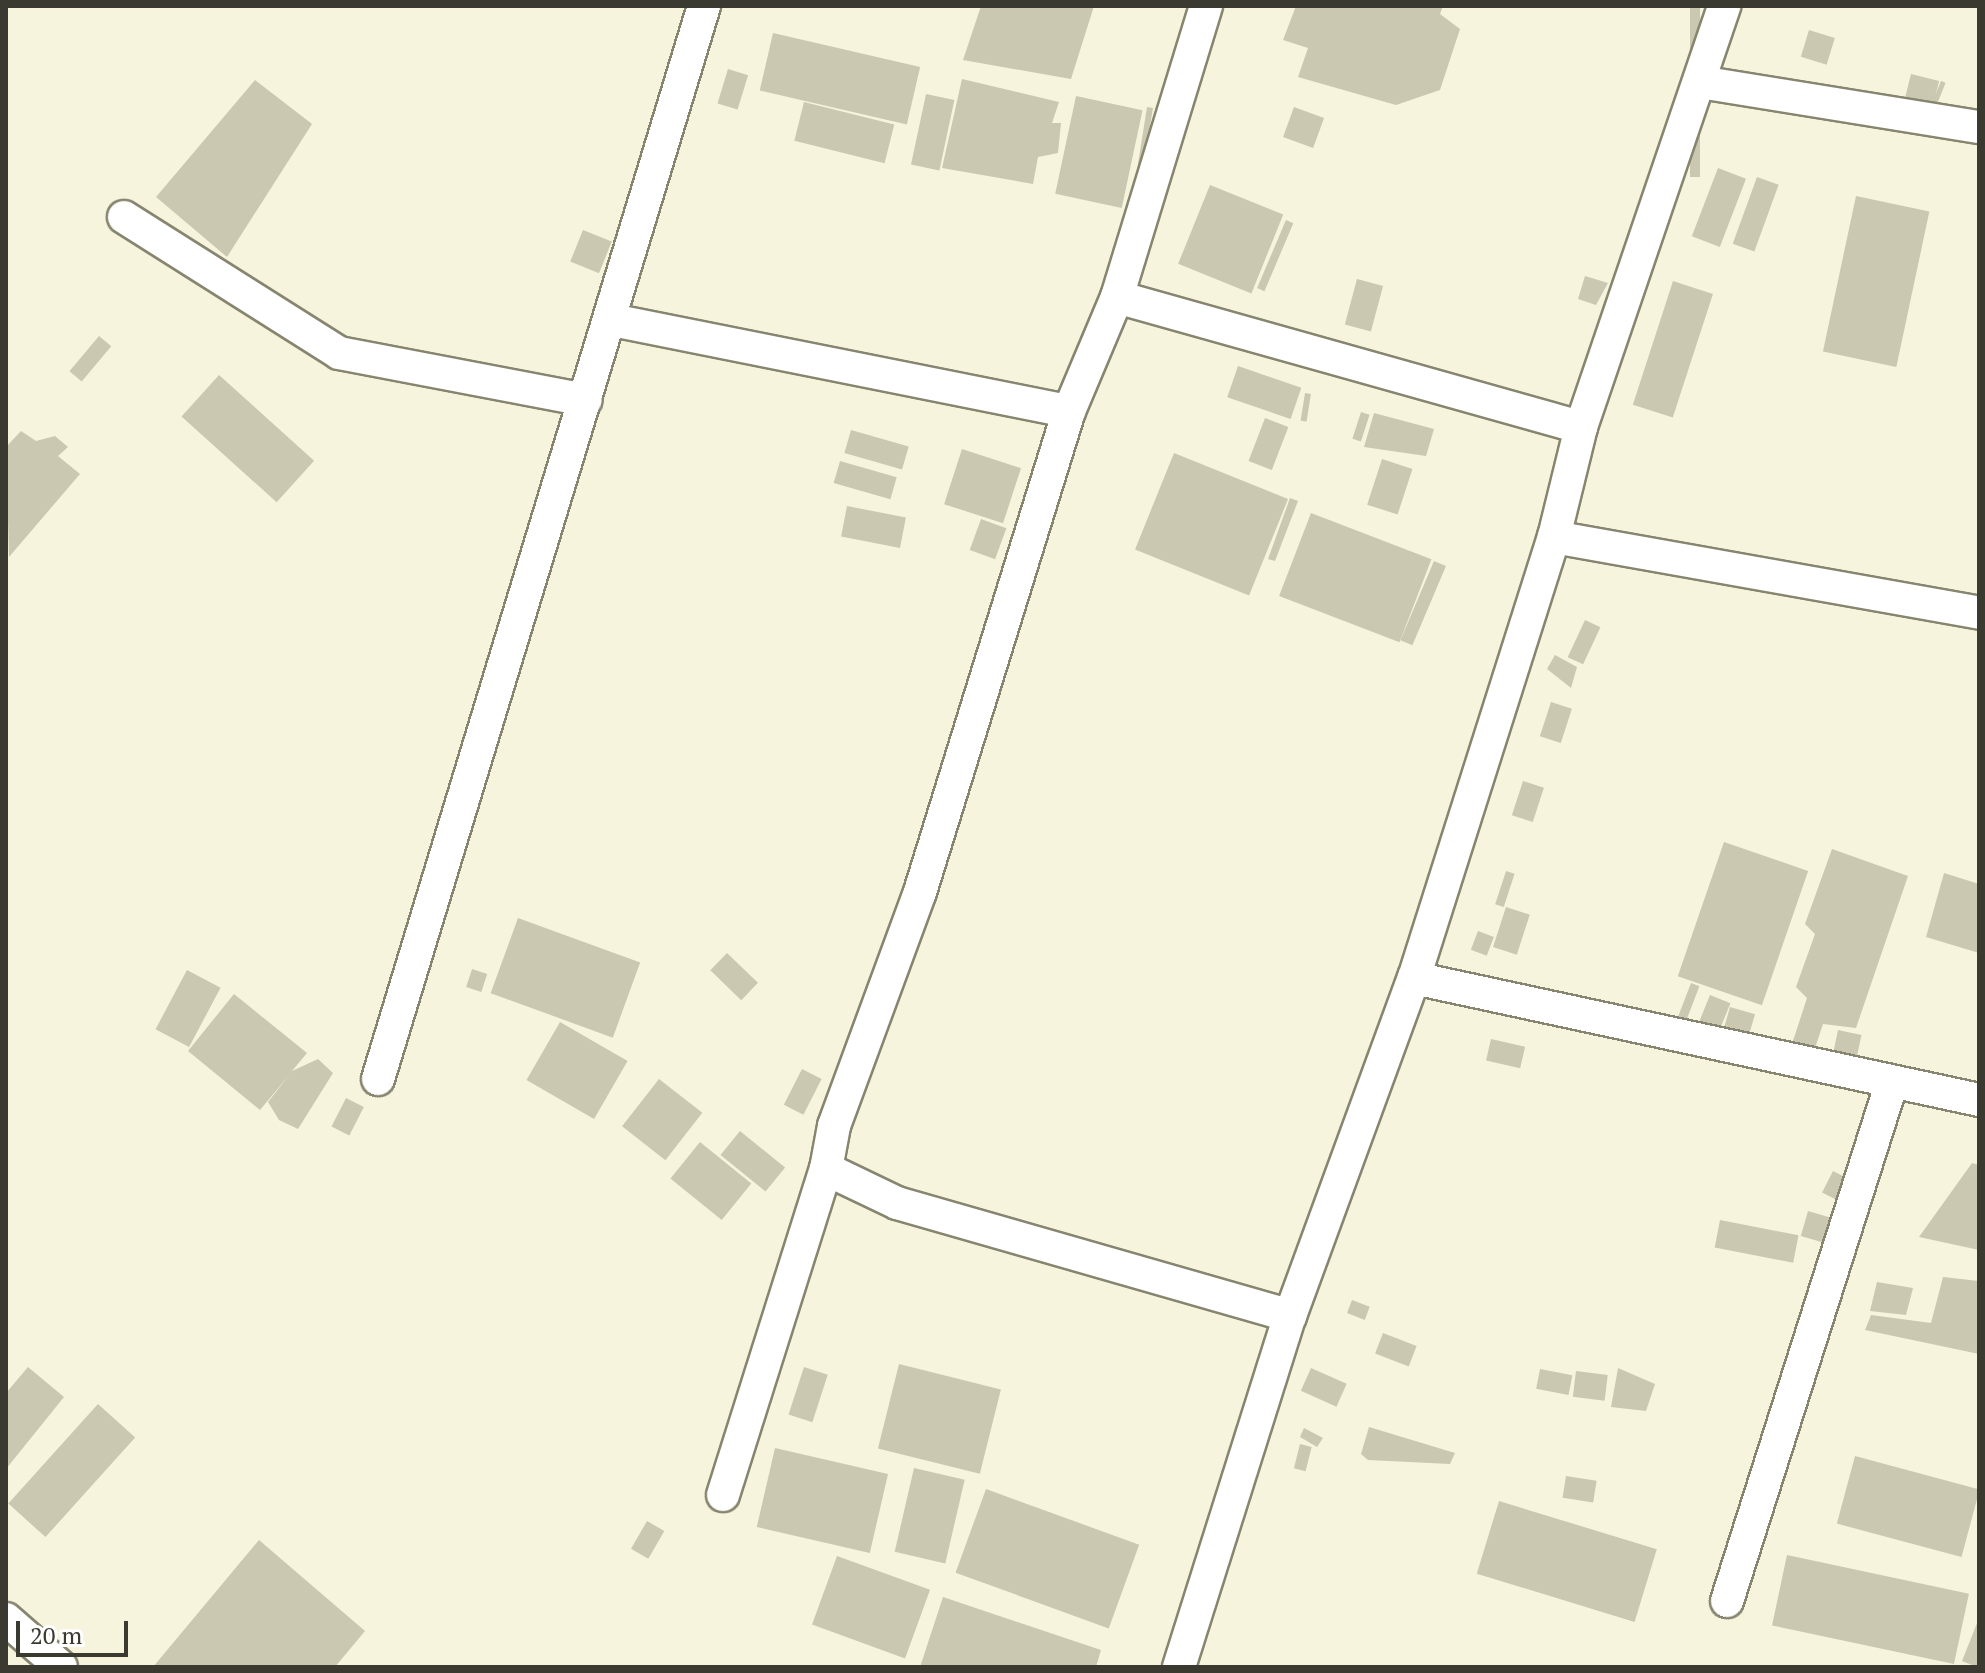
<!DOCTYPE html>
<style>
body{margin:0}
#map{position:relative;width:1985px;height:1673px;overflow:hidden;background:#f6f4dc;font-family:"PT Serif",serif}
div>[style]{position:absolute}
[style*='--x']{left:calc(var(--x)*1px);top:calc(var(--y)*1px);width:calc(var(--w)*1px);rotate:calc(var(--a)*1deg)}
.building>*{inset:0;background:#cac8b1;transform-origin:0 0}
.roads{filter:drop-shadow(2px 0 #87856f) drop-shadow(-2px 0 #87856f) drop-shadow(0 2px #87856f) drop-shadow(0 -2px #87856f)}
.minor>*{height:32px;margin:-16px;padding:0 16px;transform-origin:16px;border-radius:16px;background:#fff}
span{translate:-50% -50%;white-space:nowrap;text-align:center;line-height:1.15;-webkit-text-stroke:6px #fff;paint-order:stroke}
.frame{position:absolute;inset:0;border:8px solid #3b3a31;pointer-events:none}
.scale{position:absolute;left:16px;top:1621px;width:112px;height:36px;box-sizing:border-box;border:4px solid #3b3a31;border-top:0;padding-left:10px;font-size:24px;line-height:28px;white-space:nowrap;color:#3b3a31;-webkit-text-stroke:6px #fff;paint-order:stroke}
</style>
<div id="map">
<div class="building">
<i style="clip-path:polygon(981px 6px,1094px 6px,1071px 79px,963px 60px)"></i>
<i style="clip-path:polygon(1296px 6px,1443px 6px,1440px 14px,1460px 29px,1440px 90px,1396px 105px,1298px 77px,1308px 48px,1283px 40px)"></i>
<i style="left:1690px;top:6px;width:10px;height:171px"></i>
<i style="left:1809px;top:30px;width:27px;height:28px;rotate:17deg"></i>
<i style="left:773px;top:33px;width:151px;height:59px;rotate:13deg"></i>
<i style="left:728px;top:69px;width:21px;height:36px;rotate:17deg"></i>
<i style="left:1911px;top:74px;width:29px;height:25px;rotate:14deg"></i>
<i style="clip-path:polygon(962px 79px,1059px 102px,1052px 123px,1061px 123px,1058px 153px,1038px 157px,1033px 184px,942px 168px)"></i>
<i style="clip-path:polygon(255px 80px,312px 124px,227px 257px,156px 197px)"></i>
<i style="left:1941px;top:81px;width:5px;height:25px;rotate:22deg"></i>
<i style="left:926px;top:94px;width:29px;height:72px;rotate:12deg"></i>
<i style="left:1076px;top:96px;width:68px;height:100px;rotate:12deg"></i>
<i style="left:804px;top:102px;width:93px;height:40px;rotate:14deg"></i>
<i style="left:1147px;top:107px;width:6px;height:76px;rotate:9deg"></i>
<i style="left:1294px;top:107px;width:32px;height:32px;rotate:20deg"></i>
<i style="left:1718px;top:168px;width:30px;height:73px;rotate:21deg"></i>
<i style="left:1757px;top:177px;width:23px;height:71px;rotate:20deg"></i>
<i style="left:1210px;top:185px;width:79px;height:85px;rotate:22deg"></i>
<i style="left:1856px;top:196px;width:75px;height:159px;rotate:12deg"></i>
<i style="left:1286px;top:220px;width:8px;height:74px;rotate:23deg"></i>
<i style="left:583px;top:230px;width:31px;height:34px;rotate:22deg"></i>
<i style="clip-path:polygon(1585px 276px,1608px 283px,1596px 305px,1578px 299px)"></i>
<i style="left:1357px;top:279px;width:27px;height:47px;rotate:15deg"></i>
<i style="left:1673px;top:281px;width:42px;height:130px;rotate:18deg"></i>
<i style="left:99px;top:336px;width:16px;height:46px;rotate:40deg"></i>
<i style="left:1238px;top:366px;width:67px;height:33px;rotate:19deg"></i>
<i style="left:219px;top:375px;width:128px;height:56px;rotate:42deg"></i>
<i style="left:1305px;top:393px;width:6px;height:28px;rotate:9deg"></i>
<i style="left:1361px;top:412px;width:9px;height:28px;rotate:18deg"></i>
<i style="clip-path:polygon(1374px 413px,1434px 429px,1426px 456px,1364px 447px)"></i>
<i style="left:1265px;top:418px;width:25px;height:46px;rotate:21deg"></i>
<i style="left:851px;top:430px;width:60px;height:24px;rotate:16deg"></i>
<i style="clip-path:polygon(21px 431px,36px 441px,55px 436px,68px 447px,58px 456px,80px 474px,9px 557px,6px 447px)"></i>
<i style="left:962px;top:449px;width:62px;height:58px;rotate:18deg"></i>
<i style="left:1174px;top:453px;width:123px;height:104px;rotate:22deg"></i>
<i style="left:1382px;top:459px;width:32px;height:48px;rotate:18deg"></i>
<i style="left:840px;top:461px;width:59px;height:23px;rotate:16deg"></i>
<i style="clip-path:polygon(1290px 498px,1298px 501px,1275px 561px,1268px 559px)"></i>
<i style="left:847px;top:506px;width:60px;height:31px;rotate:11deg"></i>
<i style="left:1311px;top:513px;width:129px;height:89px;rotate:21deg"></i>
<i style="left:981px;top:519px;width:27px;height:33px;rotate:20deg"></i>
<i style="left:1434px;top:561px;width:13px;height:86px;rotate:23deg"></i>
<i style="left:1585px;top:620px;width:17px;height:41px;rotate:25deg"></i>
<i style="clip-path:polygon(1555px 655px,1577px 667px,1571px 688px,1547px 669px)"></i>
<i style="left:1551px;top:702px;width:22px;height:36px;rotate:18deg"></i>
<i style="left:1523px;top:781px;width:22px;height:36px;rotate:18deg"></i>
<i style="left:1724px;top:842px;width:89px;height:142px;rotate:19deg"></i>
<i style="clip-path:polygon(1832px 849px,1908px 876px,1856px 1028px,1823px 1024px,1812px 1057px,1792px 1044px,1807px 998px,1796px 987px,1815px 934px,1805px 924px)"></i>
<i style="left:1506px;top:871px;width:9px;height:35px;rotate:18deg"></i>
<i style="clip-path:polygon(1944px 873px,1979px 884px,1979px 953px,1926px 937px)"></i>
<i style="left:1506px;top:907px;width:25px;height:42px;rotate:18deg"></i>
<i style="left:518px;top:918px;width:130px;height:80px;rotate:20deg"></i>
<i style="left:1478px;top:931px;width:17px;height:20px;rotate:21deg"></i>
<i style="left:727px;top:953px;width:43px;height:24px;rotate:44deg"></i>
<i style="left:472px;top:969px;width:16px;height:19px;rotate:18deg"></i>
<i style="left:187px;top:970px;width:38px;height:67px;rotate:28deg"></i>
<i style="left:1691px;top:983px;width:9px;height:46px;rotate:21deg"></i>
<i style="clip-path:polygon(234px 994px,307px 1053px,292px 1071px,318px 1059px,333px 1073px,298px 1129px,279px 1120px,268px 1102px,290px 1074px,260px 1110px,188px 1051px)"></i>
<i style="left:1710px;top:995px;width:22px;height:40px;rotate:22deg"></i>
<i style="left:1730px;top:1007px;width:26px;height:29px;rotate:16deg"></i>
<i style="left:560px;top:1022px;width:78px;height:67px;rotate:30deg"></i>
<i style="left:1838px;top:1030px;width:24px;height:25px;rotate:12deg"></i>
<i style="left:1491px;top:1039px;width:35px;height:22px;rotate:13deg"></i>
<i style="left:802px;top:1069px;width:22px;height:40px;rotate:27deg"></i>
<i style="left:659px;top:1079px;width:55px;height:60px;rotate:38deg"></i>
<i style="left:346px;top:1098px;width:20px;height:32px;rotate:27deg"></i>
<i style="left:740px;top:1131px;width:58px;height:31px;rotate:39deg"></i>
<i style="left:700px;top:1142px;width:66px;height:47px;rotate:39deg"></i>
<i style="clip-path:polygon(1972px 1163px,1979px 1165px,1979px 1250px,1919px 1237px)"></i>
<i style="left:1833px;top:1171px;width:16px;height:24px;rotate:27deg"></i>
<i style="left:1808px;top:1211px;width:25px;height:26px;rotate:16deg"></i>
<i style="left:1720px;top:1220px;width:80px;height:28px;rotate:11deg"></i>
<i style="clip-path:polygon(1943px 1277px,1979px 1281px,1979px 1354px,1865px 1330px,1871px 1315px,1931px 1323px)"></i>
<i style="clip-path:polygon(1877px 1282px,1913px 1288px,1906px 1315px,1870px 1311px)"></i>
<i style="left:1352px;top:1300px;width:19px;height:14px;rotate:21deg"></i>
<i style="left:1383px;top:1333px;width:36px;height:22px;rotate:21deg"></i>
<i style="left:899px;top:1364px;width:105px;height:87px;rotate:14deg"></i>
<i style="clip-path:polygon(28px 1367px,64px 1397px,6px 1469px,6px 1393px)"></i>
<i style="left:804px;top:1367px;width:25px;height:50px;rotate:18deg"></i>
<i style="left:1311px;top:1368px;width:39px;height:25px;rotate:24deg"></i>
<i style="clip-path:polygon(1618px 1368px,1655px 1384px,1646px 1411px,1611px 1407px)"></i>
<i style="left:1540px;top:1369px;width:33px;height:20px;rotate:11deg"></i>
<i style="left:1576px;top:1371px;width:32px;height:26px;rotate:7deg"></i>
<i style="left:98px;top:1404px;width:50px;height:134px;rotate:42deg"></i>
<i style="clip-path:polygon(1369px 1427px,1455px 1453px,1450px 1464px,1368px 1460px,1361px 1454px)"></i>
<i style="clip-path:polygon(1304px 1428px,1323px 1438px,1317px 1447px,1300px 1437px)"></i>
<i style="left:1300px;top:1444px;width:12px;height:25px;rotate:14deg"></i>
<i style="left:775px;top:1448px;width:116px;height:81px;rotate:13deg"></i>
<i style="left:1855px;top:1456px;width:129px;height:70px;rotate:15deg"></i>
<i style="left:914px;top:1468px;width:52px;height:86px;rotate:13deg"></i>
<i style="left:1566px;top:1476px;width:31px;height:22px;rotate:9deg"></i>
<i style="left:986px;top:1489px;width:163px;height:89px;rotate:20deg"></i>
<i style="left:1499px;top:1501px;width:165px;height:76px;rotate:17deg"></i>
<i style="left:647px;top:1521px;width:20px;height:32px;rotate:30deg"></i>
<i style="clip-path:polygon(259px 1540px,365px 1631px,335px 1667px,153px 1667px)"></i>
<i style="left:1787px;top:1555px;width:186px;height:72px;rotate:12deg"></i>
<i style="left:837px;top:1556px;width:99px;height:73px;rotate:20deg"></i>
<i style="clip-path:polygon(943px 1597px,1101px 1650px,1096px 1667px,920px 1667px)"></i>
<i style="clip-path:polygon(1979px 1618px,1979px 1667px,1977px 1667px,1962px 1661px)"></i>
</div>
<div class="roads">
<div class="minor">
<i style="--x:1206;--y:6;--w:304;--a:107"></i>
<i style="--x:1117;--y:297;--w:124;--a:112.8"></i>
<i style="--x:1069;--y:411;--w:504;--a:107.21"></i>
<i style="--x:920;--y:892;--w:249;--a:110.2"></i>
<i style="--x:834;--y:1126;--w:44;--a:100.5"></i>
<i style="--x:826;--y:1169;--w:79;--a:25.6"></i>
<i style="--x:897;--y:1203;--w:409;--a:16"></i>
<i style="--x:1700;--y:82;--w:283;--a:9.2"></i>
<i style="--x:124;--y:217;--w:254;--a:32.3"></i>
<i style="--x:339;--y:353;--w:251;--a:10.8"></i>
<i style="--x:1117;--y:297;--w:482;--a:15.7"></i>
<i style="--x:612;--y:320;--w:466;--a:11.3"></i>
<i style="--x:1554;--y:537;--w:432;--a:10.1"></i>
<i style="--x:1414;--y:978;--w:578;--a:12.18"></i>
<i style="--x:378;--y:1079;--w:1121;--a:-73.1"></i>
<i style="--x:723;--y:1495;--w:342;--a:-72.5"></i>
<i style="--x:1727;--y:1601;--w:541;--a:-72.37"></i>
<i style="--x:6;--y:1619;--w:73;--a:41.1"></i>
<i style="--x:1179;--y:1667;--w:368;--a:-72.5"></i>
<i style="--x:1290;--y:1316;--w:360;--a:-69.9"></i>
<i style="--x:1414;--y:978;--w:463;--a:-72.4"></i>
<i style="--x:1554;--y:537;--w:113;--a:-76.2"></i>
<i style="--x:1581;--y:427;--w:445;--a:-71.2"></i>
</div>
</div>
<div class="frame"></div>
<div class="scale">20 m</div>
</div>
